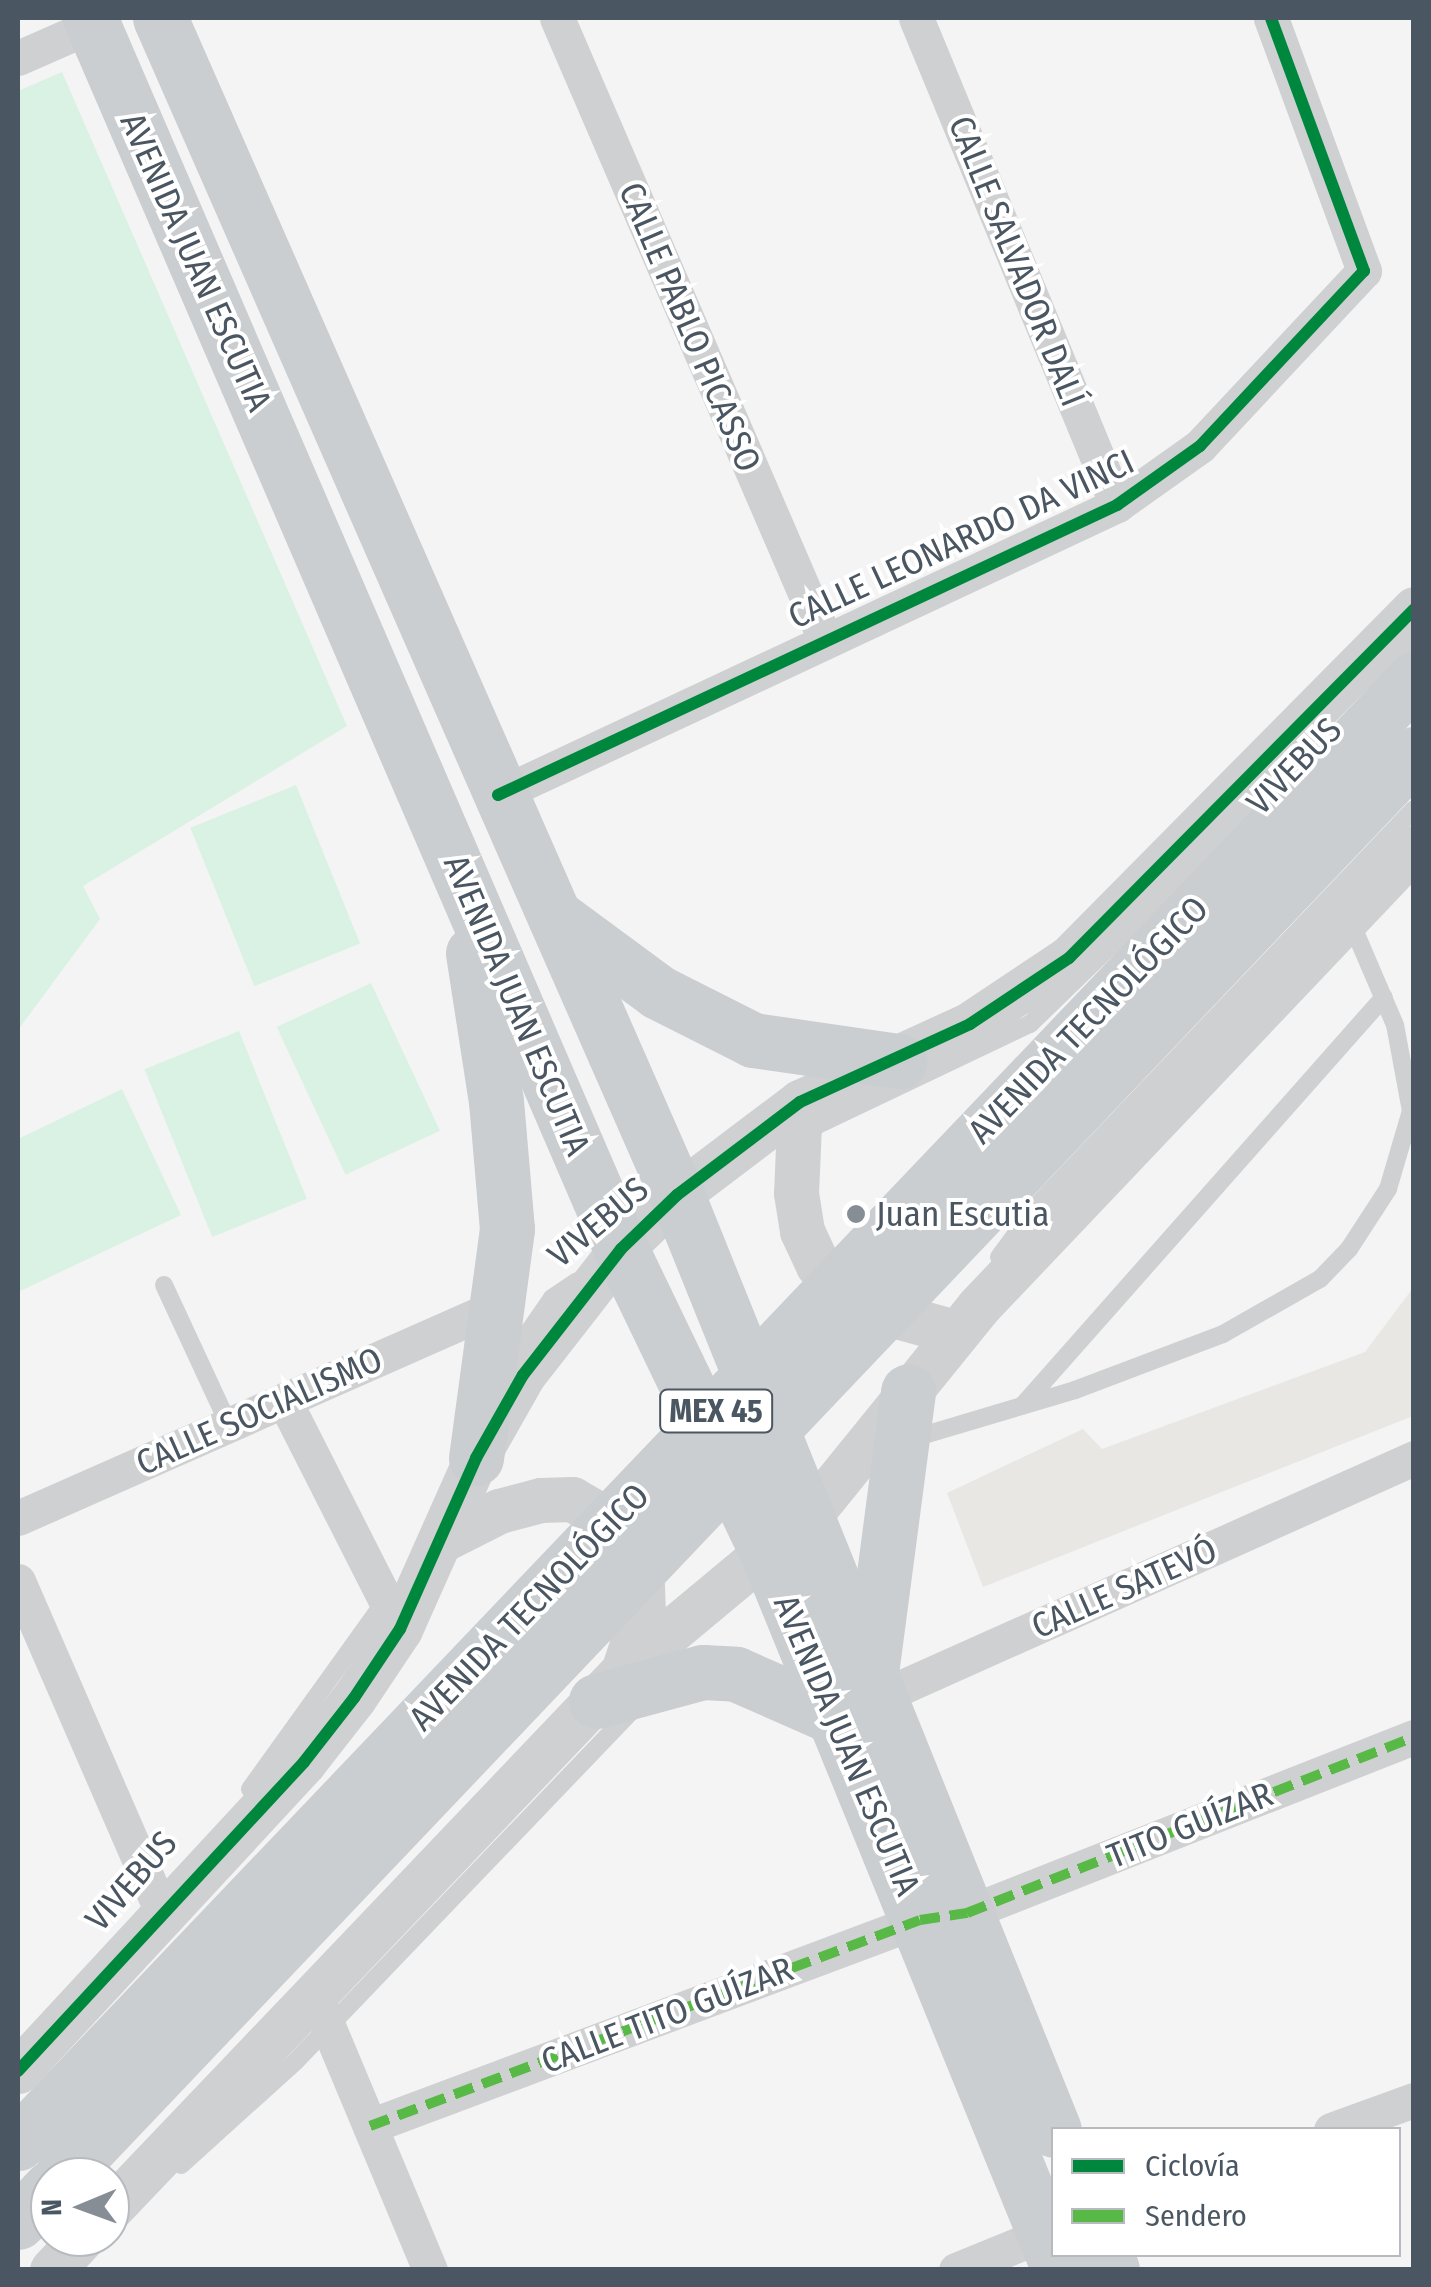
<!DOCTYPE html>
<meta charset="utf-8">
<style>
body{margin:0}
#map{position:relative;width:1431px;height:2287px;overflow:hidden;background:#f4f4f4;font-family:"Fira Sans Condensed",sans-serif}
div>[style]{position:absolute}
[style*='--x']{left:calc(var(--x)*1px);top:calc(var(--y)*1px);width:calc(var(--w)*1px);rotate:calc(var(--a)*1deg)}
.commercial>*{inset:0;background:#e8e7e3}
.green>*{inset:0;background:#d9f2e3;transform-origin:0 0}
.service>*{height:18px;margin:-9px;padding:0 9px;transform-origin:9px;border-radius:9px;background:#ced0d2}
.minor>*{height:35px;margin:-17.5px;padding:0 17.5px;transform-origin:17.5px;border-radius:17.5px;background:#ced0d2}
.tertiary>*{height:45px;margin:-22.5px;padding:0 22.5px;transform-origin:22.5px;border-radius:22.5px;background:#ced0d2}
.primary>*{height:55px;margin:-27.5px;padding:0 27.5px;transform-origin:27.5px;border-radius:27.5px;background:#caced1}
.primary-bridge>*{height:55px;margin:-27.5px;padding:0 27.5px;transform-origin:27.5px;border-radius:27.5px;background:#caced1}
.quiet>*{height:10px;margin-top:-5px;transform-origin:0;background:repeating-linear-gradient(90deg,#58b947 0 20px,transparent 0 30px)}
.cycleway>*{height:12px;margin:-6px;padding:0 6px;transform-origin:6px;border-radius:6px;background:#00873e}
.dots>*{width:28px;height:28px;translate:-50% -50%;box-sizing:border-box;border:5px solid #fff;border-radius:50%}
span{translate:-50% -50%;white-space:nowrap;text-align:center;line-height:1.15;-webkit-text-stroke:8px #fff;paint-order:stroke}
.shield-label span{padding:2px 8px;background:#fff;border:2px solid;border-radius:8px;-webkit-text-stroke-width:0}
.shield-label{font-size:32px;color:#4a5661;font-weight:700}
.street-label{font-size:35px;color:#4a5661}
.poi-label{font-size:35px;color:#4a5661}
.left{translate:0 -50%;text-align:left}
.frame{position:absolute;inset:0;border:20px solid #4a5661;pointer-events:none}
.legend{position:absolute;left:1051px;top:2127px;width:350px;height:130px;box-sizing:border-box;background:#fff;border:2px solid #b7bbc0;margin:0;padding:12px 18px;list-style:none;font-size:30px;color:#4a5661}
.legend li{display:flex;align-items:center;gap:20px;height:50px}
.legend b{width:50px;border:2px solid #b7bbc0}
.north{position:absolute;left:30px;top:2157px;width:100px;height:100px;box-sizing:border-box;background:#fff;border:2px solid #b7bbc0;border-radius:50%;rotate:269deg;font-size:28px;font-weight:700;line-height:40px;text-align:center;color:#4a5661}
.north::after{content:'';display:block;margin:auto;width:35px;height:45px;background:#868d94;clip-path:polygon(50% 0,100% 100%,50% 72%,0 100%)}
</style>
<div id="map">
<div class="commercial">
<i style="clip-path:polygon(1413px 1288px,1413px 1416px,983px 1587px,947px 1493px,1083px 1429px,1102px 1449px,1365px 1352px)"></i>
</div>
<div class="green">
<i style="clip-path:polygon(62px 72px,347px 726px,83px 886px,100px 919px,18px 1030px,18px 91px)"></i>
<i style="left:296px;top:785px;width:171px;height:114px;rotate:68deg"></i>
<i style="left:371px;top:983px;width:163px;height:104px;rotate:65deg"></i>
<i style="left:239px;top:1031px;width:181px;height:102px;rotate:68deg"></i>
<i style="clip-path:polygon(122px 1089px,181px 1215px,18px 1292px,18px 1139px)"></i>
</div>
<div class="service">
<i style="--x:1386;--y:671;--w:40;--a:-45"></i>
<i style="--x:801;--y:1133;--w:254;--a:-25.5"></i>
<i style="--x:1030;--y:1024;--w:330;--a:-44.1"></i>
<i style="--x:999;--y:1257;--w:66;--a:-53.7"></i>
<i style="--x:1038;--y:1204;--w:545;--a:-46.41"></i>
<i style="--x:164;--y:1285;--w:154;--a:65.1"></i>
<i style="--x:507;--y:1363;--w:79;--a:-55.3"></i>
<i style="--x:552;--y:1298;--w:30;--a:-34"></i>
<i style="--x:1022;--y:1406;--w:546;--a:-48.49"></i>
<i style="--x:911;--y:1439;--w:171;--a:-16.6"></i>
<i style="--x:1075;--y:1390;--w:158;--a:-20.7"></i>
<i style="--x:1223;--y:1334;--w:112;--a:-29.6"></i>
<i style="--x:1320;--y:1279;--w:42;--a:-46"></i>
<i style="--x:1349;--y:1249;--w:72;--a:-57"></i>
<i style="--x:1388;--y:1189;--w:81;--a:-73.6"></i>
<i style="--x:1411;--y:1111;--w:87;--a:-100.5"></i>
<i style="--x:1395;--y:1025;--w:114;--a:-113.2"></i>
<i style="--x:250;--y:1789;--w:233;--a:-54.3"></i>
<i style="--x:181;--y:2165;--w:154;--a:-42.1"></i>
<i style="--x:295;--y:2062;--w:496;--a:-46.2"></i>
</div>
<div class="minor">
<i style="--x:557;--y:18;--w:674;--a:66.67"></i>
<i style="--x:916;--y:18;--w:527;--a:67.57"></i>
<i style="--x:18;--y:58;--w:82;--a:-23.7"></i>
<i style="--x:498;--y:795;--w:684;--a:-25.1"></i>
<i style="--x:1117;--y:505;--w:102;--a:-35.4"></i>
<i style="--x:1200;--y:446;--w:240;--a:-46.9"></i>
<i style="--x:1364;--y:271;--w:270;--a:-110.2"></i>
<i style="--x:284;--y:1400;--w:257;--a:63.1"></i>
<i style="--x:18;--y:1518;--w:527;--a:-23.84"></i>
<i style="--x:18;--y:1581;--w:361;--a:66.5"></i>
<i style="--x:862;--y:1705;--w:605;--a:-24.11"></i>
<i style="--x:315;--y:1995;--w:298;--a:67.3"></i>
<i style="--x:370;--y:2126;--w:587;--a:-20.53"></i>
<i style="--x:920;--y:1920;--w:48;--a:-8.5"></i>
<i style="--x:967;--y:1913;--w:480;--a:-21.5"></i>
<i style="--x:1331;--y:2130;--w:88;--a:-19.9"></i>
<i style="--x:956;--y:2270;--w:106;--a:-22.2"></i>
</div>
<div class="tertiary">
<i style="--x:800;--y:1102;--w:91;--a:92.5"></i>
<i style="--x:796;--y:1193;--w:38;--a:81"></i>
<i style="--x:802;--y:1231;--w:38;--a:65"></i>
<i style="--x:818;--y:1265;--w:69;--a:39.7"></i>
<i style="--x:871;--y:1309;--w:87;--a:15.3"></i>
<i style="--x:444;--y:1539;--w:62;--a:-27"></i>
<i style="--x:499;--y:1511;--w:43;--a:-14.7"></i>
<i style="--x:541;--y:1500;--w:31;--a:-2"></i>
<i style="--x:572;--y:1499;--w:32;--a:30"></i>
<i style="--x:600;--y:1515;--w:61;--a:55"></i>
<i style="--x:635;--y:1565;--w:22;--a:72"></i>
<i style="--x:642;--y:1586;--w:25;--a:88"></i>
<i style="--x:643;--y:1611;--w:63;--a:108.4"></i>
<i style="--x:18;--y:2071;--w:421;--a:-47.2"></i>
<i style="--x:304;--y:1762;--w:81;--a:-52"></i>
<i style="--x:354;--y:1698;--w:83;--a:-56.3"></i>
<i style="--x:400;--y:1629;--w:187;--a:-66"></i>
<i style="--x:476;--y:1458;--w:95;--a:-60.5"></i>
<i style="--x:523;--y:1375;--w:160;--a:-52.1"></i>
<i style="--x:621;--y:1249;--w:78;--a:-44"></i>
<i style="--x:677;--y:1195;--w:154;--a:-37.1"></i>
<i style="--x:800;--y:1102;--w:187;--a:-24.6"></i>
<i style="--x:970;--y:1024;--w:119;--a:-33.7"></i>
<i style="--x:1069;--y:958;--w:491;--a:-45.3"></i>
<i style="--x:110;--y:2209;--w:743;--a:-46.36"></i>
<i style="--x:623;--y:1671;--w:242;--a:-39.8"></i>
<i style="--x:809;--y:1516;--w:269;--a:-51"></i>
<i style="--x:978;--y:1307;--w:633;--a:-46.47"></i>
<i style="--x:52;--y:2270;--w:45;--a:-46.8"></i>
</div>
<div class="primary">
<i style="--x:90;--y:18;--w:1341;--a:66.67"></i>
<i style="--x:621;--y:1249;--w:339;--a:64.3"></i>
<i style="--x:768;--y:1555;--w:772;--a:67.85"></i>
<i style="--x:160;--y:18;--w:1286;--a:66.29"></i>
<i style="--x:677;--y:1195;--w:1008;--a:68.04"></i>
<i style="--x:555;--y:916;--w:128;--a:36.4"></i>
<i style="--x:658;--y:992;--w:106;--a:26.8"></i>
<i style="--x:753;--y:1040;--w:148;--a:8.2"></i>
<i style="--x:473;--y:953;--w:150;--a:81.2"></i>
<i style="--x:496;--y:1101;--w:128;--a:85.1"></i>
<i style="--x:507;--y:1229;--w:231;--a:97.7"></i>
<i style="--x:871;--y:1673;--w:284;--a:-82.5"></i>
<i style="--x:596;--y:1701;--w:111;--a:-15.2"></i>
<i style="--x:703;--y:1672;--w:33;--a:3"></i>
<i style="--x:736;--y:1674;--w:107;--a:23.7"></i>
<i style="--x:18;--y:2222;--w:47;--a:-46.7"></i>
<i style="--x:1106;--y:2254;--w:17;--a:69"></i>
</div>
<div class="primary-bridge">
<i style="--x:18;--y:2143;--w:2023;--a:-46.36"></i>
<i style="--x:61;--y:2177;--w:1964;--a:-46.44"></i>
</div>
<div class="quiet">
<i style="--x:370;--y:2126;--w:587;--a:-20.53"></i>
<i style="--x:920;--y:1920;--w:48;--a:-8.5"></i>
<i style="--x:967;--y:1913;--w:480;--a:-21.5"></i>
</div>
<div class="cycleway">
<i style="--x:498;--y:795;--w:684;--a:-25.1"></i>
<i style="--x:1117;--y:505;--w:102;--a:-35.4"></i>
<i style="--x:1200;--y:446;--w:240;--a:-46.9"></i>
<i style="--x:1364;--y:271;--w:270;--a:-110.2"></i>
<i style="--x:18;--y:2071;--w:421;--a:-47.2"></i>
<i style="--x:304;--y:1762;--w:81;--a:-52"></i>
<i style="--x:354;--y:1698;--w:83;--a:-56.3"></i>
<i style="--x:400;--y:1629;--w:187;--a:-66"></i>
<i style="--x:476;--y:1458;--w:95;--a:-60.5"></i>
<i style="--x:523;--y:1375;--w:160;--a:-52.1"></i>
<i style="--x:621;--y:1249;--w:78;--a:-44"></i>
<i style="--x:677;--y:1195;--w:154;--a:-37.1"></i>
<i style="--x:800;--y:1102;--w:187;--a:-24.6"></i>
<i style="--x:970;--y:1024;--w:119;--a:-33.7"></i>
<i style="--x:1069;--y:958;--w:491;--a:-45.3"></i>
</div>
<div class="dots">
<i style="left:856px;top:1214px;background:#868d94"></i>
</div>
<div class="shield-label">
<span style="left:716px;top:1411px">MEX 45</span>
</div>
<div class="street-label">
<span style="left:1017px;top:261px;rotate:68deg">CALLE SALVADOR DALÍ</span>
<span style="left:196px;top:262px;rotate:66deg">AVENIDA JUAN ESCUTIA</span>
<span style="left:690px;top:327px;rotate:67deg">CALLE PABLO PICASSO</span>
<span style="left:961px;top:539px;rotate:-25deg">CALLE LEONARDO DA VINCI</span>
<span style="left:1294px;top:766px;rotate:-46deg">VIVEBUS</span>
<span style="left:517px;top:1005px;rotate:67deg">AVENIDA JUAN ESCUTIA</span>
<span style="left:1088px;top:1020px;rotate:-46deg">AVENIDA TECNOLÓGICO</span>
<span style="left:598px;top:1222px;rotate:-40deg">VIVEBUS</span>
<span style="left:259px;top:1411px;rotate:-24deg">CALLE SOCIALISMO</span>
<span style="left:1124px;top:1588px;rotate:-24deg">CALLE SATEVÓ</span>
<span style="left:529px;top:1607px;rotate:-46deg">AVENIDA TECNOLÓGICO</span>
<span style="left:847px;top:1745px;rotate:67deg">AVENIDA JUAN ESCUTIA</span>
<span style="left:1190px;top:1825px;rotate:-22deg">TITO GUÍZAR</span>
<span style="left:131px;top:1881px;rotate:-49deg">VIVEBUS</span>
<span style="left:667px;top:2015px;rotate:-21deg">CALLE TITO GUÍZAR</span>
</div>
<div class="poi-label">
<span class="left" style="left:876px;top:1214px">Juan Escutia</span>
</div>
<div class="frame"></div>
<ul class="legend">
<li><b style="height:12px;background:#00873e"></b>Ciclovía</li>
<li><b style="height:12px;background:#58b947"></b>Sendero</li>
</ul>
<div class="north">N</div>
</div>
